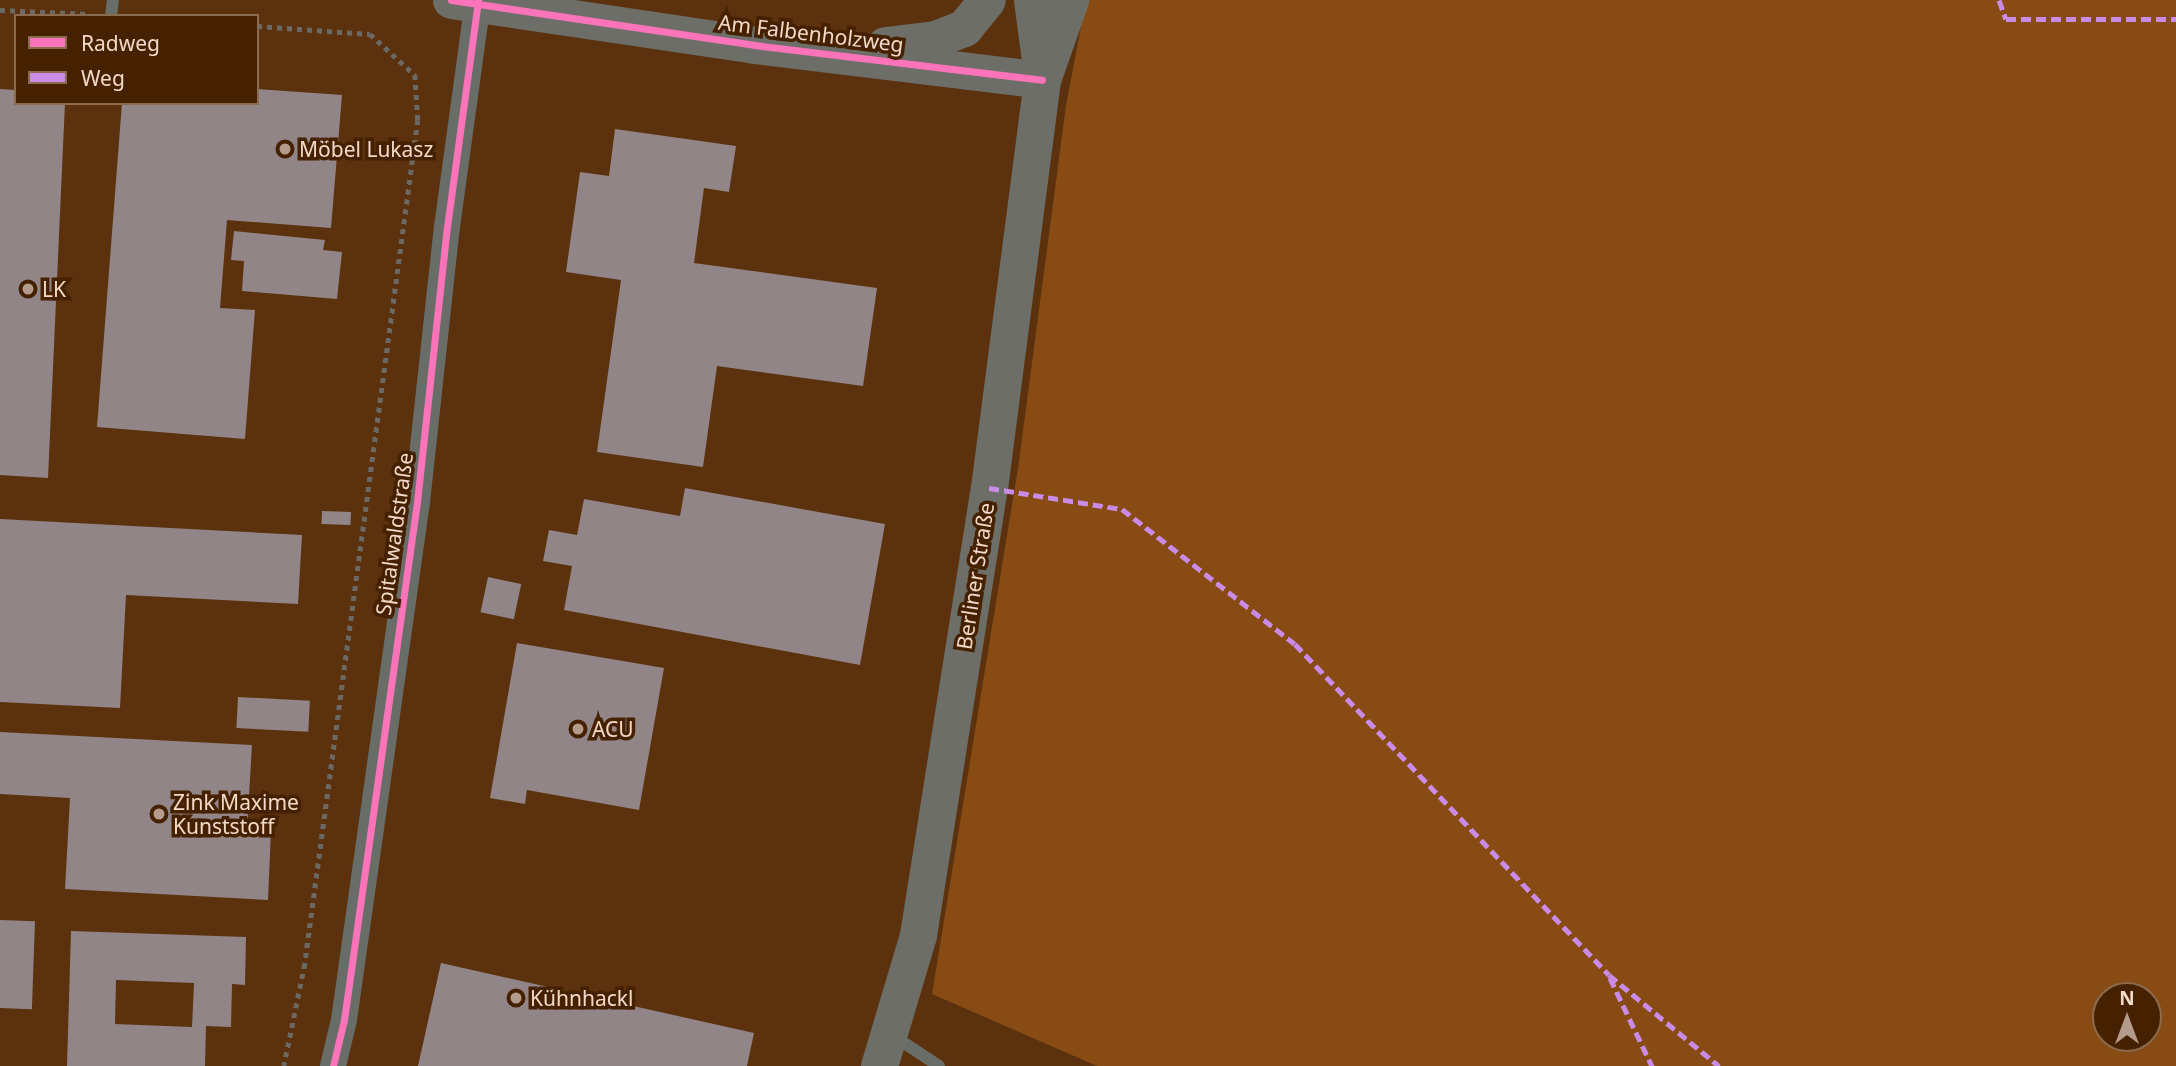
<!DOCTYPE html>
<meta charset="utf-8">
<style>
body{margin:0}
#map{position:relative;width:2176px;height:1066px;overflow:hidden;background:#412c1b;font-family:"Noto Sans",sans-serif}
div>[style]{position:absolute}
[style*='--x']{left:calc(var(--x)*1px);top:calc(var(--y)*1px);width:calc(var(--w)*1px);rotate:calc(var(--a)*1deg)}
.built>*{inset:0;background:#5b310e}
.forest>*{inset:0;background:#884b13}
.building>*{inset:0;background:#918587;transform-origin:0 0}
.path>*{height:4.5px;margin-top:-2.25px;transform-origin:0;background:repeating-linear-gradient(90deg,#6c6963 0 5px,transparent 0 10px)}
.lane>*{height:12px;margin:-6px;padding:0 6px;transform-origin:6px;border-radius:6px;background:#686d68}
.street>*{height:26px;margin:-13px;padding:0 13px;transform-origin:13px;border-radius:13px;background:#686d68}
.secondary>*{height:37px;margin:-18.5px;padding:0 18.5px;transform-origin:18.5px;border-radius:18.5px;background:#6c6e67}
.quiet>*{height:5px;margin-top:-2.5px;transform-origin:0;background:repeating-linear-gradient(90deg,#ca8be6 0 10px,transparent 0 15px)}
.cycleway>*{height:7px;margin:-3.5px;padding:0 3.5px;transform-origin:3.5px;border-radius:3.5px;background:#fb73b8}
.dots>*{width:19px;height:19px;translate:-50% -50%;box-sizing:border-box;border:4px solid #452100;border-radius:50%}
span{translate:-50% -50%;white-space:nowrap;text-align:center;line-height:1.15;-webkit-text-stroke:7px #452100;paint-order:stroke}
.street-label{font-size:21px;color:#f2d9c9}
.poi-label{font-size:21px;color:#f2d9c9}
.left{translate:0 -50%;text-align:left}
.legend{position:absolute;left:14px;top:14px;width:245px;height:91px;box-sizing:border-box;background:#452100;border:2px solid #8a6b50;margin:0;padding:9px 12px;list-style:none;font-size:21px;color:#f2d9c9}
.legend li{display:flex;align-items:center;gap:14px;height:35px}
.legend b{width:35px;border:2px solid #8a6b50}
.north{position:absolute;left:2092px;top:982px;width:70px;height:70px;box-sizing:border-box;background:#452100;border:2px solid #8a6b50;border-radius:50%;rotate:0deg;font-size:19px;font-weight:700;line-height:28px;text-align:center;color:#f2d9c9}
.north::after{content:'';display:block;margin:auto;width:24px;height:32px;background:#b49c8c;clip-path:polygon(50% 0,100% 100%,50% 72%,0 100%)}
</style>
<div id="map">
<div class="built">
<i style="clip-path:polygon(evenodd,0 0,1086px 0,1066px 105px,1018px 468px,1166px 1066px,0 1066px,0 0,16px 16px,257px 16px,257px 103px,16px 103px,16px 16px)"></i>
</div>
<div class="forest">
<i style="clip-path:polygon(evenodd,1086px 0,2176px 0,2176px 1066px,1097px 1066px,932px 994px,1018px 468px,1066px 105px,1086px 0,2106px 996px,2148px 996px,2148px 1038px,2106px 1038px,2106px 996px)"></i>
</div>
<div class="building">
<i style="clip-path:polygon(0 89px,16px 90px,16px 103px,65px 103px,48px 478px,0 475px)"></i>
<i style="clip-path:polygon(257px 89px,342px 95px,331px 228px,227px 220px,220px 308px,255px 310px,245px 439px,97px 427px,122px 103px,257px 103px)"></i>
<i style="clip-path:polygon(615px 129px,736px 146px,729px 192px,704px 188px,694px 263px,877px 288px,863px 386px,717px 366px,703px 467px,597px 452px,621px 280px,566px 272px,580px 172px,609px 176px)"></i>
<i style="clip-path:polygon(234px 231px,325px 240px,323px 250px,342px 252px,337px 299px,242px 291px,244px 261px,231px 260px)"></i>
<i style="clip-path:polygon(685px 488px,885px 524px,860px 665px,564px 610px,572px 566px,543px 561px,549px 530px,577px 535px,584px 499px,680px 516px)"></i>
<i style="left:322px;top:511px;width:29px;height:13px;rotate:2deg"></i>
<i style="clip-path:polygon(0 519px,302px 535px,298px 604px,126px 595px,120px 708px,0 702px)"></i>
<i style="left:488px;top:577px;width:34px;height:36px;rotate:12deg"></i>
<i style="clip-path:polygon(517px 643px,664px 668px,639px 810px,527px 790px,525px 804px,490px 798px)"></i>
<i style="left:238px;top:697px;width:72px;height:31px;rotate:3deg"></i>
<i style="clip-path:polygon(0 732px,252px 745px,247px 829px,271px 830px,268px 900px,65px 889px,70px 798px,0 794px)"></i>
<i style="left:0;top:920px;width:35px;height:88px;rotate:2deg"></i>
<i style="clip-path:polygon(evenodd,71px 931px,246px 937px,245px 985px,232px 984px,231px 1027px,206px 1026px,205px 1066px,67px 1066px,71px 931px,116px 980px,194px 983px,192px 1027px,115px 1024px,116px 980px)"></i>
<i style="clip-path:polygon(441px 963px,754px 1033px,747px 1066px,418px 1066px)"></i>
</div>
<div class="path">
<i style="--x:0;--y:10;--w:89;--a:2.6"></i>
<i style="--x:257;--y:26;--w:113;--a:4"></i>
<i style="--x:370;--y:34;--w:61;--a:42.3"></i>
<i style="--x:415;--y:75;--w:45;--a:86.2"></i>
<i style="--x:418;--y:120;--w:852;--a:97.63"></i>
<i style="--x:305;--y:964;--w:104;--a:101.6"></i>
</div>
<div class="lane">
<i style="--x:111;--y:16;--w:16;--a:-83"></i>
<i style="--x:892;--y:1035;--w:56;--a:33.4"></i>
</div>
<div class="street">
<i style="--x:333;--y:1066;--w:47;--a:-76.6"></i>
<i style="--x:344;--y:1020;--w:523;--a:-81.98"></i>
<i style="--x:417;--y:502;--w:277;--a:-83.8"></i>
<i style="--x:447;--y:227;--w:229;--a:-82.2"></i>
</div>
<div class="secondary">
<i style="--x:451;--y:0;--w:306;--a:8.4"></i>
<i style="--x:754;--y:45;--w:290;--a:6.9"></i>
<i style="--x:1032;--y:0;--w:76;--a:82.4"></i>
<i style="--x:885;--y:45;--w:50;--a:-6.8"></i>
<i style="--x:935;--y:39;--w:31;--a:-21"></i>
<i style="--x:964;--y:28;--w:36;--a:-51"></i>
<i style="--x:879;--y:1066;--w:137;--a:-73.4"></i>
<i style="--x:918;--y:935;--w:453;--a:-81"></i>
<i style="--x:989;--y:488;--w:411;--a:-82.6"></i>
<i style="--x:1042;--y:80;--w:85;--a:-70.7"></i>
</div>
<div class="quiet">
<i style="--x:1999;--y:0;--w:20;--a:70"></i>
<i style="--x:2006;--y:19;--w:170;--a:0"></i>
<i style="--x:989;--y:488;--w:135;--a:9"></i>
<i style="--x:1122;--y:509;--w:219;--a:38"></i>
<i style="--x:1295;--y:644;--w:456;--a:46.5"></i>
<i style="--x:1609;--y:975;--w:143;--a:39.6"></i>
<i style="--x:1610;--y:978;--w:98;--a:64.5"></i>
</div>
<div class="cycleway">
<i style="--x:451;--y:0;--w:306;--a:8.4"></i>
<i style="--x:754;--y:45;--w:290;--a:6.9"></i>
<i style="--x:333;--y:1066;--w:47;--a:-76.6"></i>
<i style="--x:344;--y:1020;--w:523;--a:-81.98"></i>
<i style="--x:417;--y:502;--w:277;--a:-83.8"></i>
<i style="--x:447;--y:227;--w:229;--a:-82.2"></i>
</div>
<div class="dots">
<i style="left:285px;top:149px;background:#b49c8c"></i>
<i style="left:28px;top:289px;background:#b49c8c"></i>
<i style="left:578px;top:729px;background:#b49c8c"></i>
<i style="left:159px;top:814px;background:#b49c8c"></i>
<i style="left:516px;top:998px;background:#b49c8c"></i>
</div>
<div class="street-label">
<span style="left:811px;top:33px;rotate:7deg">Am Falbenholzweg</span>
<span style="left:394px;top:534px;rotate:-82deg">Spitalwaldstraße</span>
<span style="left:975px;top:576px;rotate:-81deg">Berliner Straße</span>
</div>
<div class="poi-label">
<span class="left" style="left:299px;top:149px">Möbel Lukasz</span>
<span class="left" style="left:42px;top:289px">LK</span>
<span class="left" style="left:592px;top:729px">ACU</span>
<span class="left" style="left:173px;top:814px">Zink Maxime<br>Kunststoff</span>
<span class="left" style="left:530px;top:998px">Kühnhackl</span>
</div>
<ul class="legend">
<li><b style="height:9px;background:#fb73b8"></b>Radweg</li>
<li><b style="height:9px;background:#ca8be6"></b>Weg</li>
</ul>
<div class="north">N</div>
</div>
